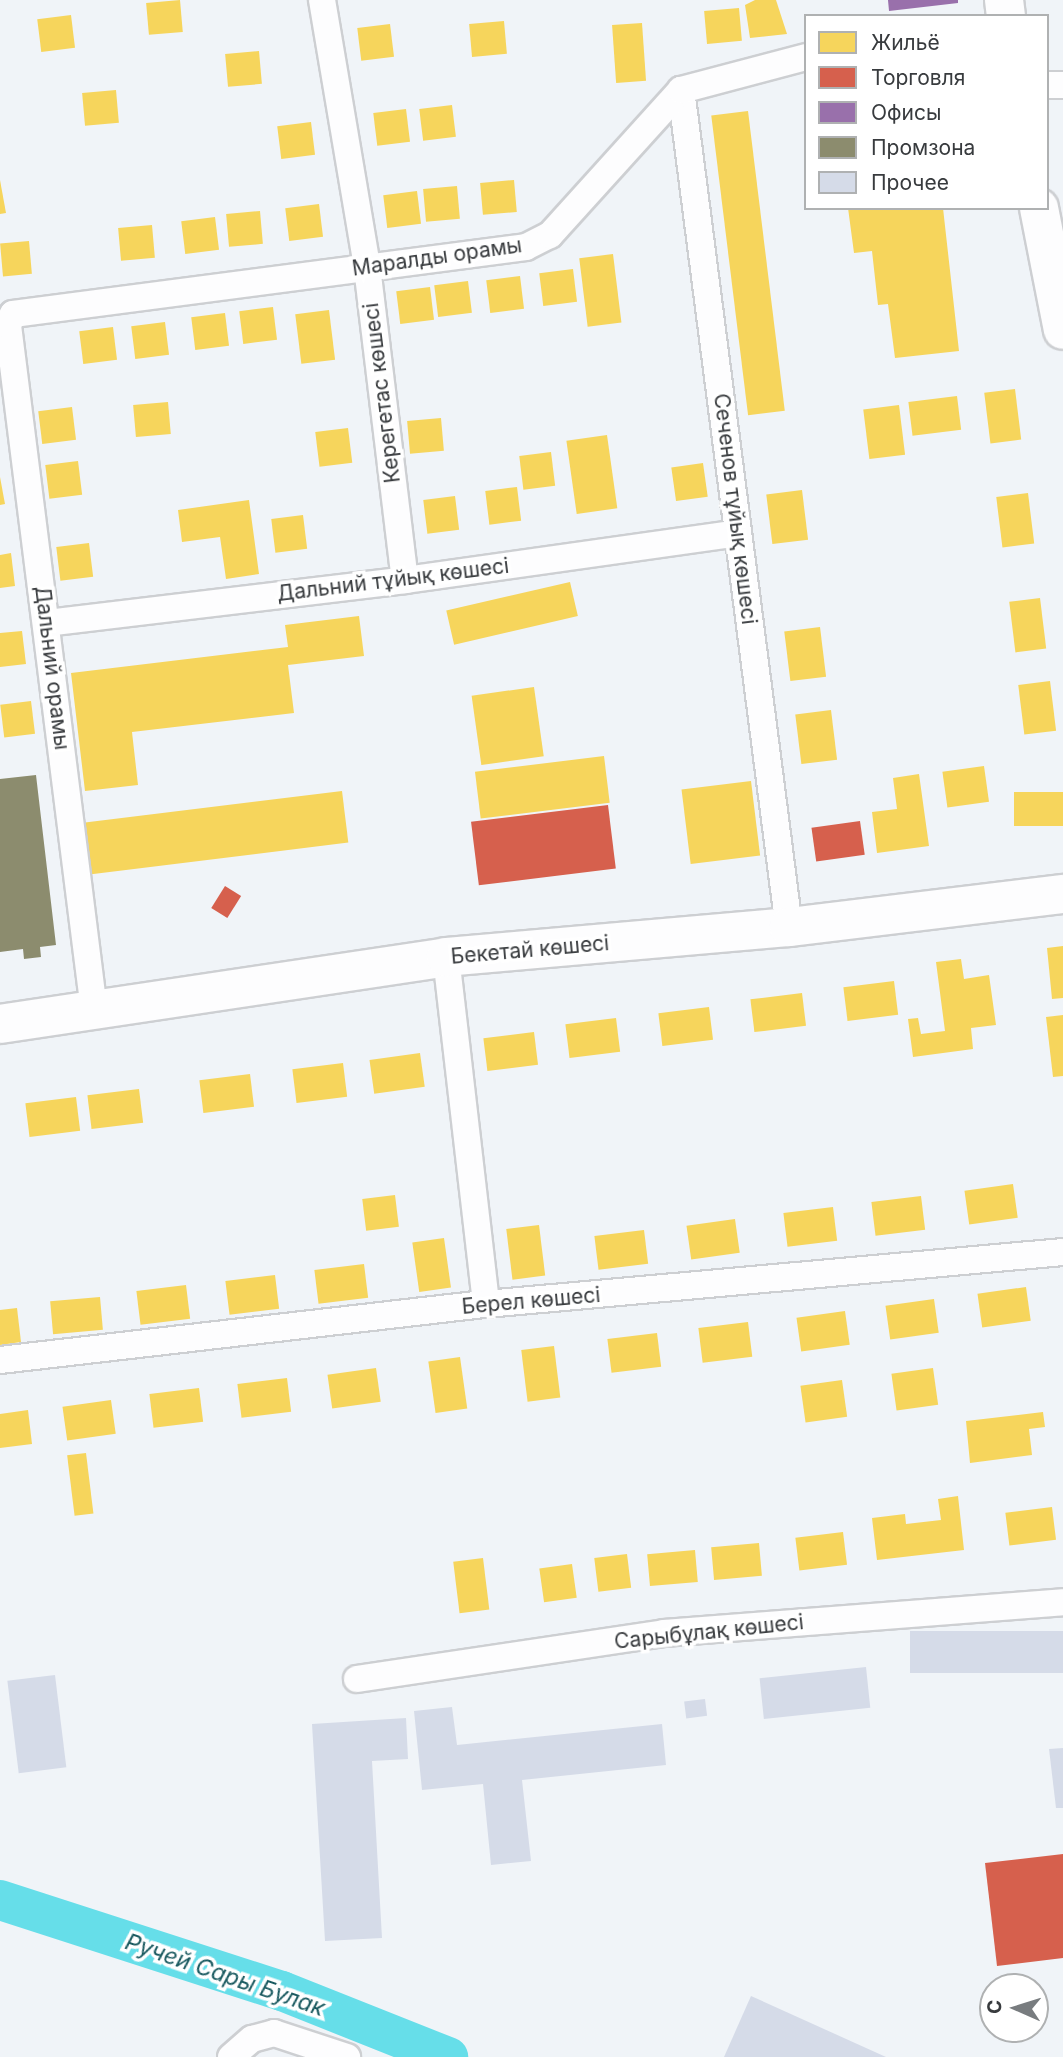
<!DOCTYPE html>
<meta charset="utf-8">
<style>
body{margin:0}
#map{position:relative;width:1063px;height:2057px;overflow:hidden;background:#f0f4f8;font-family:Inter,sans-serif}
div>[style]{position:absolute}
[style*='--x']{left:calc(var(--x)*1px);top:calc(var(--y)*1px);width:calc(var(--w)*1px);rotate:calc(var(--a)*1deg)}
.homes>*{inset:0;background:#f6d55c;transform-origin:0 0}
.shops>*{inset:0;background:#d6604d;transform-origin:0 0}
.offices>*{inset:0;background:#9970ab}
.industry>*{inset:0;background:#8c8c6e}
.river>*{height:40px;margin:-20px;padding:0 20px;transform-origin:20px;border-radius:20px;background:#66dee9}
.building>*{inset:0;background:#d5dbe8;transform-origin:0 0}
.roads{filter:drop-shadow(2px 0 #cdcfd2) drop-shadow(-2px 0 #cdcfd2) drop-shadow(0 2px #cdcfd2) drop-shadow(0 -2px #cdcfd2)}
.street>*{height:26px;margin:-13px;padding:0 13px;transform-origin:13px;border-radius:13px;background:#fdfdfe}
.secondary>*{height:38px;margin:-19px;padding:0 19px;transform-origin:19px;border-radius:19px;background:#fdfdfe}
span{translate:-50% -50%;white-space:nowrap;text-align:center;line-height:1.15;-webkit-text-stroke:7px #fff;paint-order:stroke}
.street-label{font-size:21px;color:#383b3e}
.water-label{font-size:23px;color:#1a5a60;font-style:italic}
.legend{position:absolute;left:804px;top:14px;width:245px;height:196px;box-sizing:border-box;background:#fff;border:2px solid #afb1b2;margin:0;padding:9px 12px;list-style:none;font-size:21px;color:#383b3e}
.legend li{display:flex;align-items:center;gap:14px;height:35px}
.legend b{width:35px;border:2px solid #afb1b2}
.north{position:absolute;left:979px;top:1973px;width:70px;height:70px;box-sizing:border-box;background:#fff;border:2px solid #afb1b2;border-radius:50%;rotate:273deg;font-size:19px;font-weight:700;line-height:28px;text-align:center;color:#383b3e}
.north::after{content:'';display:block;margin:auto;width:24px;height:32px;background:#787c7f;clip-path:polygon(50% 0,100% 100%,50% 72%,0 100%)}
</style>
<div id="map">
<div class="homes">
<i style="left:180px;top:0;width:32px;height:34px;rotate:85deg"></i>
<i style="clip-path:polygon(755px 0,776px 0,787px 34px,750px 38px,745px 5px)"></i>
<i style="left:739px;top:8px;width:33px;height:35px;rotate:85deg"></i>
<i style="left:71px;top:15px;width:33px;height:34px;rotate:83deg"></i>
<i style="left:504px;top:21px;width:33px;height:35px;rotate:85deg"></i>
<i style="left:642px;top:23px;width:58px;height:30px;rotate:86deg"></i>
<i style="left:390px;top:24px;width:33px;height:33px;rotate:83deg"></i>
<i style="left:259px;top:51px;width:33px;height:34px;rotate:85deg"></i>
<i style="left:116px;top:90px;width:33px;height:34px;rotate:85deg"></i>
<i style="left:452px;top:105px;width:32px;height:33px;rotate:83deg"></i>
<i style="left:406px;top:109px;width:33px;height:33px;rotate:83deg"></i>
<i style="left:748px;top:111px;width:302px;height:37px;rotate:83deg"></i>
<i style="left:311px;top:122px;width:33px;height:34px;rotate:83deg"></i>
<i style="clip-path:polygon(0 180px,6px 213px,0 214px)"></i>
<i style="left:514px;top:180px;width:32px;height:34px;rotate:85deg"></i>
<i style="left:457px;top:186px;width:33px;height:34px;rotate:85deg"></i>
<i style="left:417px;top:191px;width:33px;height:34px;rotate:83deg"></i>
<i style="left:319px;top:204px;width:33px;height:34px;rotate:83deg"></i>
<i style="clip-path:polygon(848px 208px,943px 208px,959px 351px,895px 358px,888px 304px,878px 305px,872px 251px,854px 253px)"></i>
<i style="left:260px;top:211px;width:33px;height:34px;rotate:85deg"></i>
<i style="left:215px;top:217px;width:33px;height:34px;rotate:83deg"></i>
<i style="left:152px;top:225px;width:33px;height:34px;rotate:85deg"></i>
<i style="left:29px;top:241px;width:33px;height:29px;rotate:85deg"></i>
<i style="left:613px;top:254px;width:69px;height:34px;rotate:83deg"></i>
<i style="left:573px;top:269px;width:33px;height:34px;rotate:83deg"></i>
<i style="left:520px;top:276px;width:33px;height:34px;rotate:83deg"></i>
<i style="left:468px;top:281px;width:32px;height:34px;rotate:83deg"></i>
<i style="left:430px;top:287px;width:33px;height:34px;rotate:83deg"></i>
<i style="left:273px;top:307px;width:33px;height:34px;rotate:83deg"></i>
<i style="left:329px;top:310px;width:50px;height:34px;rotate:83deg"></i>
<i style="left:225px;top:313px;width:33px;height:34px;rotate:83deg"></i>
<i style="left:165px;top:322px;width:33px;height:34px;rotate:83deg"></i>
<i style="left:113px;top:327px;width:33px;height:34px;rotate:83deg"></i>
<i style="left:1015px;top:389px;width:51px;height:31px;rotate:83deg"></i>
<i style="left:957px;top:396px;width:34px;height:49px;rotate:83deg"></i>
<i style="left:168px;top:402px;width:32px;height:35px;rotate:85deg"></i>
<i style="left:899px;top:405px;width:50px;height:36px;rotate:83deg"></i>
<i style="left:72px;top:407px;width:33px;height:34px;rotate:83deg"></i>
<i style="left:441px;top:418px;width:33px;height:34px;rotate:85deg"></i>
<i style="left:348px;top:428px;width:35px;height:33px;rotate:83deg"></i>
<i style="left:607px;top:435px;width:74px;height:41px;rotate:82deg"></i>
<i style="left:551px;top:452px;width:34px;height:32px;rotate:83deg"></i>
<i style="left:78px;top:461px;width:34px;height:33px;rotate:83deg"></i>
<i style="left:703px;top:463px;width:34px;height:32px;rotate:82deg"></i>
<i style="clip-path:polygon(0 477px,5px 504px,0 505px)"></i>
<i style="left:517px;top:487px;width:34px;height:32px;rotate:83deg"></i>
<i style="left:802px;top:490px;width:50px;height:36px;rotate:83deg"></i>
<i style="left:1028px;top:493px;width:51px;height:32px;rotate:83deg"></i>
<i style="left:455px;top:496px;width:34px;height:32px;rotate:83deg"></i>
<i style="clip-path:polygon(249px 500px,259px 574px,226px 579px,220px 537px,182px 542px,178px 510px)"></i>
<i style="left:303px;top:515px;width:34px;height:32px;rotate:83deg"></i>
<i style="left:89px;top:543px;width:34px;height:33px;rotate:83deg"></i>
<i style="clip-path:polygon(11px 553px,15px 586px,0 588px,0 555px)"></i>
<i style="left:570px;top:582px;width:35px;height:127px;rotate:77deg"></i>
<i style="left:1040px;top:598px;width:51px;height:31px;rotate:83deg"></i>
<i style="clip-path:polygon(359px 616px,364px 656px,288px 665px,294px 713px,132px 732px,138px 785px,85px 791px,71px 673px,288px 647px,285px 625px)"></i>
<i style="left:820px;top:627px;width:50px;height:36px;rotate:83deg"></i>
<i style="clip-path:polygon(22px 631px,26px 664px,0 667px,0 633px)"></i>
<i style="left:1050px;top:681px;width:50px;height:32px;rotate:83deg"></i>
<i style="left:534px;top:687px;width:70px;height:63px;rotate:82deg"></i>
<i style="left:31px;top:701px;width:33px;height:31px;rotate:83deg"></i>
<i style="left:831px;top:710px;width:50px;height:36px;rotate:83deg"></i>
<i style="left:604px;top:756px;width:47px;height:130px;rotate:83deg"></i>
<i style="left:984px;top:766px;width:36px;height:42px;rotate:82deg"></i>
<i style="clip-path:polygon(919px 774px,929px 846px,877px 853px,872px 812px,897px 809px,893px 778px)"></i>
<i style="left:751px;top:781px;width:75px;height:70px;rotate:83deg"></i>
<i style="left:342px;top:791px;width:52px;height:263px;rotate:83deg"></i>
<i style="left:1063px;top:792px;width:34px;height:49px;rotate:90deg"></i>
<i style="clip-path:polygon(1063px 946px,1063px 998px,1052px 999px,1047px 948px)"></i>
<i style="clip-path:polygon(961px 959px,964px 979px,989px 975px,996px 1025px,971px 1028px,973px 1049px,913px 1057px,908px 1019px,918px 1018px,921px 1034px,945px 1031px,936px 962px)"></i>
<i style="left:894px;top:981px;width:34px;height:51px;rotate:83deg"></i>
<i style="left:802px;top:993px;width:33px;height:52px;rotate:83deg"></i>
<i style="left:709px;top:1007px;width:33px;height:51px;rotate:83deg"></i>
<i style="clip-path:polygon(1063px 1015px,1063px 1076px,1053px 1077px,1046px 1017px)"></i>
<i style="left:616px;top:1018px;width:34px;height:51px;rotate:83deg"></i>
<i style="left:534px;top:1032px;width:33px;height:51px;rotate:83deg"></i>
<i style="left:420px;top:1053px;width:34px;height:51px;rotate:82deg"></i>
<i style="left:343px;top:1063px;width:34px;height:51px;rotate:83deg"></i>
<i style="left:250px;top:1074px;width:33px;height:51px;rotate:83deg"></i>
<i style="left:139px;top:1089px;width:34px;height:52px;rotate:83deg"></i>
<i style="left:76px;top:1097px;width:34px;height:51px;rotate:83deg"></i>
<i style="left:1013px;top:1184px;width:34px;height:49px;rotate:82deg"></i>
<i style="left:395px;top:1195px;width:32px;height:33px;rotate:83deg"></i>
<i style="left:921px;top:1196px;width:34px;height:50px;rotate:83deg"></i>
<i style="left:833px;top:1207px;width:34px;height:50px;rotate:83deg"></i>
<i style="left:735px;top:1219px;width:34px;height:49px;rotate:82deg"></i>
<i style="left:539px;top:1225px;width:51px;height:33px;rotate:83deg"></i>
<i style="left:644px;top:1230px;width:34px;height:50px;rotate:83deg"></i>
<i style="left:444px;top:1238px;width:50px;height:32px;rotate:82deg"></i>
<i style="left:364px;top:1264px;width:34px;height:50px;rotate:83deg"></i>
<i style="left:275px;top:1275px;width:34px;height:50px;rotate:83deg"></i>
<i style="left:186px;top:1285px;width:34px;height:50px;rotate:83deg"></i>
<i style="left:1026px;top:1287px;width:34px;height:49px;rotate:82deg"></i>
<i style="left:100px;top:1297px;width:33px;height:50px;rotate:85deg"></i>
<i style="left:934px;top:1299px;width:34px;height:49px;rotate:82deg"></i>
<i style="clip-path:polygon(17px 1308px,21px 1342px,0 1345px,0 1310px)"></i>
<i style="left:845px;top:1311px;width:34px;height:49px;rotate:82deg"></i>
<i style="left:748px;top:1322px;width:35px;height:50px;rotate:83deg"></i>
<i style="left:657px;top:1333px;width:34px;height:50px;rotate:83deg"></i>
<i style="left:554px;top:1346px;width:52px;height:33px;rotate:83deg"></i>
<i style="left:460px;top:1357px;width:52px;height:32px;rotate:82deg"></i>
<i style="left:376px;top:1368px;width:34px;height:49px;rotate:82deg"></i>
<i style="left:933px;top:1368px;width:37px;height:42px;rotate:82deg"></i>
<i style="left:287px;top:1378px;width:34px;height:50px;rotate:83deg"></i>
<i style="left:842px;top:1380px;width:37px;height:42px;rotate:82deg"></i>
<i style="left:199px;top:1388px;width:34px;height:50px;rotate:83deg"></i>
<i style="left:111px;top:1400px;width:34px;height:49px;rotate:82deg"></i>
<i style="clip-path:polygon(28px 1410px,32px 1444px,0 1448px,0 1414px)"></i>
<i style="clip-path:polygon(1043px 1412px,1045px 1427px,1029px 1429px,1032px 1455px,970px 1463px,966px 1421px)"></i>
<i style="left:86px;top:1453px;width:61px;height:19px;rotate:83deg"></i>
<i style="clip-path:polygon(958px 1496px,964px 1550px,877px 1560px,872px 1518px,905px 1514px,906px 1524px,941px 1520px,938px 1499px)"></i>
<i style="left:1052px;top:1507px;width:33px;height:47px;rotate:83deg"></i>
<i style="left:843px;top:1532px;width:33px;height:48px;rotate:83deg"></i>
<i style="left:759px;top:1543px;width:33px;height:48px;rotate:85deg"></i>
<i style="left:695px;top:1550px;width:32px;height:48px;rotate:85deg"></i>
<i style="left:627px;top:1554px;width:34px;height:33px;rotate:83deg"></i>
<i style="left:483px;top:1558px;width:52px;height:30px;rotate:83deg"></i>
<i style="left:572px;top:1564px;width:34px;height:33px;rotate:82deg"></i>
</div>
<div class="shops">
<i style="left:608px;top:805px;width:64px;height:138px;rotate:83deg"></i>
<i style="left:860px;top:821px;width:34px;height:49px;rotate:82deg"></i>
<i style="left:225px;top:886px;width:19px;height:26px;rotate:32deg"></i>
<i style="clip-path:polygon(1063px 1854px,1063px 1958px,997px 1966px,985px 1863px)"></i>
</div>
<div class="offices">
<i style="clip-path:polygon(888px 0,958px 0,958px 3px,889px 11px)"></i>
</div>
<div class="industry">
<i style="clip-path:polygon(36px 775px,56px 945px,40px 947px,41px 957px,24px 959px,23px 949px,0 952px,0 779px)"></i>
</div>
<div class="river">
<i style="--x:0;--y:1900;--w:296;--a:17.9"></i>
<i style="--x:282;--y:1991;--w:179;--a:21.7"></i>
</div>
<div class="building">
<i style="left:1063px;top:1631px;width:42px;height:153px;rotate:90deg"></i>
<i style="left:866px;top:1667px;width:41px;height:107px;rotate:84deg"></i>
<i style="left:55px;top:1675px;width:93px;height:48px;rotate:83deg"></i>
<i style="left:705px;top:1699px;width:17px;height:21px;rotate:83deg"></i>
<i style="clip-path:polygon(452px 1707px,457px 1745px,662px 1724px,666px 1765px,522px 1780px,531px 1861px,491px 1865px,483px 1784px,422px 1790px,414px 1711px)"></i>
<i style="clip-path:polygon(406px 1718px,408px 1759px,372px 1761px,382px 1938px,325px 1941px,312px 1724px)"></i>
<i style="clip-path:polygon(1063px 1748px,1063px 1808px,1056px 1808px,1049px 1749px)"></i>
<i style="clip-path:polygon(751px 1996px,886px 2057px,724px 2057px)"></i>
</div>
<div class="roads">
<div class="street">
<i style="--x:322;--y:0;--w:271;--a:80.4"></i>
<i style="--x:367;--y:267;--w:315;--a:83.1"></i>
<i style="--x:1047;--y:85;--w:16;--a:0"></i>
<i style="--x:681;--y:90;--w:844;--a:82.65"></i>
<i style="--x:46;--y:623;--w:362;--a:-6.8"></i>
<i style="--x:405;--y:580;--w:336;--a:-8"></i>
<i style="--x:446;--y:957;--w:349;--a:83.4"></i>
<i style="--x:94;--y:1010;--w:690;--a:-97.16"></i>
<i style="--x:8;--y:325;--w:12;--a:-66"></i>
<i style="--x:13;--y:314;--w:517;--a:-7.44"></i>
<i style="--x:526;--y:247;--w:27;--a:-27"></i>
<i style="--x:550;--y:235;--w:195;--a:-47.9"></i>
<i style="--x:681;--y:90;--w:129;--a:-14.8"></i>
<i style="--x:0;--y:1360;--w:489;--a:-6.6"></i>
<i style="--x:486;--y:1304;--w:579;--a:-5.15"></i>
<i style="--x:357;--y:1679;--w:310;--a:-8.5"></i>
<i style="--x:664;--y:1633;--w:400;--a:-4.4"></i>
<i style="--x:231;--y:2057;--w:28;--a:-41"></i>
<i style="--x:252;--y:2039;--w:23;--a:-15"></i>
<i style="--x:274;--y:2033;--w:77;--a:18.2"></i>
</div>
<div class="secondary">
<i style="--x:1004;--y:0;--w:16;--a:83"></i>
<i style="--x:1039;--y:208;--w:124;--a:78.9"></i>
<i style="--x:0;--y:1024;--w:451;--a:-8.5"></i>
<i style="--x:446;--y:957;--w:344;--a:-5"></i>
<i style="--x:789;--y:927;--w:276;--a:-6.9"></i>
</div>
</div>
<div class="street-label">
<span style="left:437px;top:257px;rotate:-8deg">Маралды орамы</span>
<span style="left:382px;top:393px;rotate:-97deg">Керегетас көшесі</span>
<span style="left:735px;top:509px;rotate:83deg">Сеченов тұйық көшесі</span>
<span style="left:393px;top:580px;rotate:-7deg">Дальний тұйық көшесі</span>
<span style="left:52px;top:668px;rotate:83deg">Дальний орамы</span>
<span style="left:530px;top:950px;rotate:-5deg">Бекетай көшесі</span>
<span style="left:531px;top:1301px;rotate:-5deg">Берел көшесі</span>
<span style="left:709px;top:1632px;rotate:-6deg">Сарыбұлақ көшесі</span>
</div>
<div class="water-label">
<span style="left:225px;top:1975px;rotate:19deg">Ручей Сары Булак</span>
</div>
<ul class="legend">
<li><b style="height:19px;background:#f6d55c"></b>Жильё</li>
<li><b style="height:19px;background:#d6604d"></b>Торговля</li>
<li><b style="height:19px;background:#9970ab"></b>Офисы</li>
<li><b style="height:19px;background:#8c8c6e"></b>Промзона</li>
<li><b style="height:19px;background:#d5dbe8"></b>Прочее</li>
</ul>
<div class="north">С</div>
</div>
